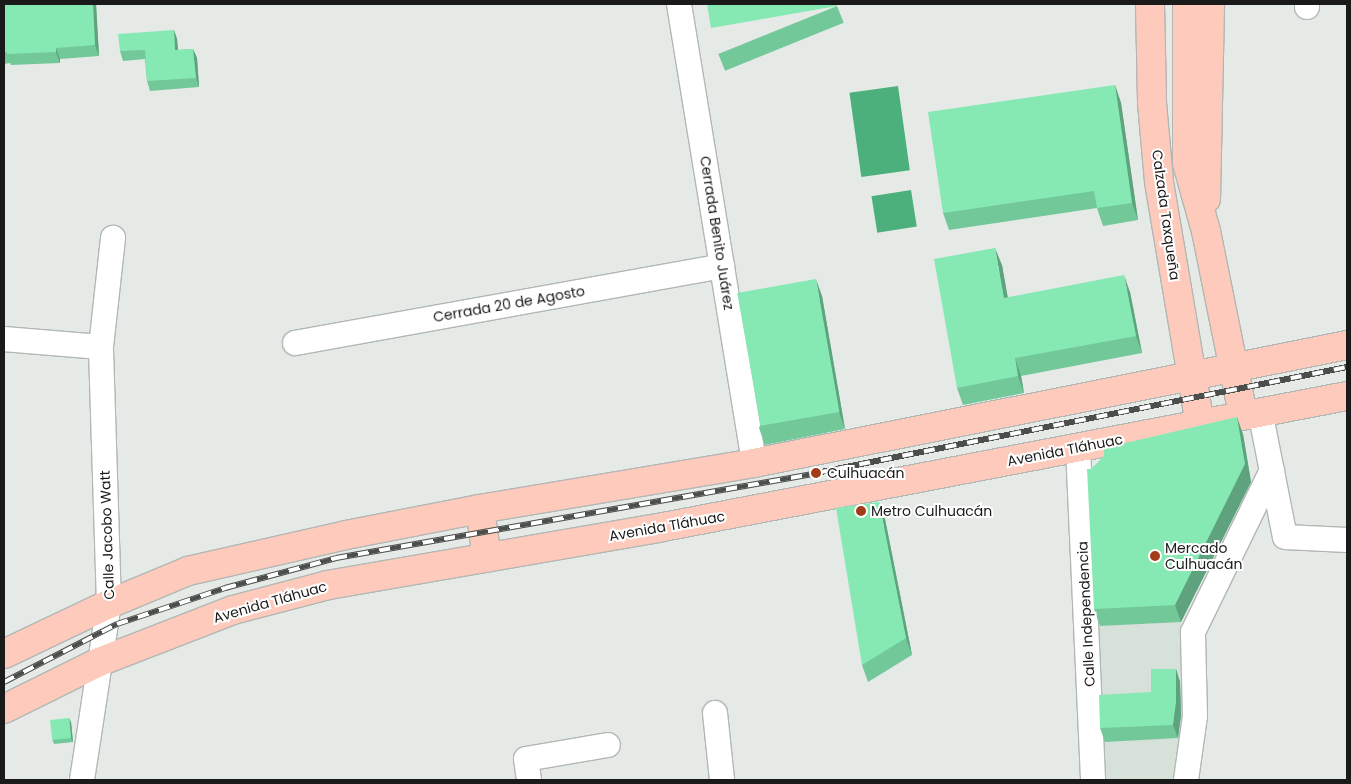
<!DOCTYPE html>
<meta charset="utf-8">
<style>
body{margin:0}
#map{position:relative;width:1351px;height:784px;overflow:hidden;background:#e5eae7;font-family:Poppins,sans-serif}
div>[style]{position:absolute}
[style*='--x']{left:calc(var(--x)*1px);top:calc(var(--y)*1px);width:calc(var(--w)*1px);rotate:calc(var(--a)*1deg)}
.built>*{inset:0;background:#d5e1d9}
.water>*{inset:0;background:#4cb07d;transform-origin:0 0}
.roads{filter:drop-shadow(1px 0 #b2b7b4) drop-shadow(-1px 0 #b2b7b4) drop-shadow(0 1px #b2b7b4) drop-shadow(0 -1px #b2b7b4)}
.minor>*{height:24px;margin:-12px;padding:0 12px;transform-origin:12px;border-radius:12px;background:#fff}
.major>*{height:28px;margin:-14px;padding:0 14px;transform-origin:14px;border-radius:14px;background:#fdcabb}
.rail>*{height:5.5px;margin-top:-2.75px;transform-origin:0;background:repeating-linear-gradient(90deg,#fff 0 11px,#4c4e4c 0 22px);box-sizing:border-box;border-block:1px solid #4c4e4c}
.wall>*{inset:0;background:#73c89a;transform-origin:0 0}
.shaded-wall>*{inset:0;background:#5ea37d}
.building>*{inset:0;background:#86e9b3;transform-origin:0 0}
.dots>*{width:14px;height:14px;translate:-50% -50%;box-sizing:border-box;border:2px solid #fff;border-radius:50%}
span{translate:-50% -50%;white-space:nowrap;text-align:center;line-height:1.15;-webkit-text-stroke:4px #fff;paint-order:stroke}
.street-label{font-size:14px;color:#191a19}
.poi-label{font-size:14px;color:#191a19}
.left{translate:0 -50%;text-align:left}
.frame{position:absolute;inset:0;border:5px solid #191a19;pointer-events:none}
</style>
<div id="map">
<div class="built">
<i style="clip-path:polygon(1181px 622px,1186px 723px,1175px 780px,1106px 780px,1096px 626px)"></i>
</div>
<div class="water">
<i style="left:898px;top:86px;width:85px;height:49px;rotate:82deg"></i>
<i style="left:911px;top:190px;width:37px;height:40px;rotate:81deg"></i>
</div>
<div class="roads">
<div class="minor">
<i style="--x:679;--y:4;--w:465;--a:80.7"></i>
<i style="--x:1307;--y:4;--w:3;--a:90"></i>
<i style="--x:4;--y:339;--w:97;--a:4.7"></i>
<i style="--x:295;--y:343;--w:434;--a:-10.2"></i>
<i style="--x:1260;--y:411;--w:128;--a:78.8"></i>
<i style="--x:1285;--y:537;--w:62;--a:2.8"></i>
<i style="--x:1078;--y:448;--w:332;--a:87.4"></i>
<i style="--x:715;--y:713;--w:67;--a:84"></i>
<i style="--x:82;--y:780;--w:178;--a:-81.3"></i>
<i style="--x:109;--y:604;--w:257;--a:-91.8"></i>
<i style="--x:101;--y:347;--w:110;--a:-83.7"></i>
<i style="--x:529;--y:780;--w:21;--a:-98"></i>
<i style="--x:526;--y:759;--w:83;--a:-9.7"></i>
<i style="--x:1186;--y:780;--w:65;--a:-82"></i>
<i style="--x:1195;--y:716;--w:84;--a:-91.4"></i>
<i style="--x:1193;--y:632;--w:180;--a:-64"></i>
</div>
<div class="major">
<i style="--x:1150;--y:4;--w:99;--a:88.8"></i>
<i style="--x:1152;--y:103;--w:79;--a:84.9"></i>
<i style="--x:1159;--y:182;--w:245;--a:80.4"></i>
<i style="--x:1187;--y:4;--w:159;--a:90"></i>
<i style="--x:1187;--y:163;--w:71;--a:74.4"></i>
<i style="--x:1206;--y:231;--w:188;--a:78.6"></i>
<i style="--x:1206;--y:199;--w:195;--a:-88.8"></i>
<i style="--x:480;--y:509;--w:49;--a:81.9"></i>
<i style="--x:4;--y:654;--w:116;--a:-25.5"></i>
<i style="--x:109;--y:604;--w:86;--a:-22.7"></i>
<i style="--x:188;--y:571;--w:162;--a:-12.8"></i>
<i style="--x:346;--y:535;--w:136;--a:-11"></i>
<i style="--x:480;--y:509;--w:278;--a:-9.5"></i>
<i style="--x:754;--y:463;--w:605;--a:-11.25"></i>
<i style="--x:4;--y:709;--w:106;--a:-26.3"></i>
<i style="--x:99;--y:662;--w:144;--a:-21.2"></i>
<i style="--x:233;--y:610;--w:98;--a:-14.7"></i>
<i style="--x:328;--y:585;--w:335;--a:-9.8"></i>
<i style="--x:658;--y:528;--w:702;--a:-10.85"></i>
</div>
</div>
<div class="rail">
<i style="--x:4;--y:682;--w:127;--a:-27.2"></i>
<i style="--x:117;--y:624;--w:114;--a:-18.4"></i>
<i style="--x:225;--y:588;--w:115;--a:-15.1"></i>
<i style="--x:336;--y:558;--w:487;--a:-10"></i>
<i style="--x:816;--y:473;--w:541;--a:-11.29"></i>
</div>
<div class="wall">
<i style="clip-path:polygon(4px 4px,96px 4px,99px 56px,60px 59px,60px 63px,11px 65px,10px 63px,4px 64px)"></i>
<i style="left:837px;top:6px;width:18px;height:128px;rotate:68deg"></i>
<i style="clip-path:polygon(174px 30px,177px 39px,178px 50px,193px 49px,197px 58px,199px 87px,150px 91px,147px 81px,145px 59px,123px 61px,120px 51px)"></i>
<i style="clip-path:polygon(1115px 85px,1121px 103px,1138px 220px,1103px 226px,1097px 208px,949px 230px,943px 213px)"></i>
<i style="clip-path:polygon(1002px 265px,1007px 297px,1130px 292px,1142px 353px,1021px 376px,1024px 393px,963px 405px,957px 388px)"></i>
<i style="clip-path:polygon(822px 296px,845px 429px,765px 445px,759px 428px)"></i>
<i style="clip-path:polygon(1243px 434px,1251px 482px,1181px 622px,1100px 626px,1094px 609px)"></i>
<i style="clip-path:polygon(885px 519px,912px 655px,868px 682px,862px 665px)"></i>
<i style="clip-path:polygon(1176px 669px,1180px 682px,1181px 715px,1178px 738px,1105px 742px,1100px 728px,1151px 692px)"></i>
<i style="clip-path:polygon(71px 722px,73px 742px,54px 744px,52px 739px)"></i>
</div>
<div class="shaded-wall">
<i style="clip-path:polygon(93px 4px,96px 4px,99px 56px,95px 45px)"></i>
<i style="clip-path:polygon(174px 30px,177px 39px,179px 60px,175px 50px)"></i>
<i style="clip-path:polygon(56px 48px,60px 59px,60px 63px,56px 52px)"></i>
<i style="clip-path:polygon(193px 49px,197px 58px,199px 87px,196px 78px)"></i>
<i style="clip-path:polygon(1115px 85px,1121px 103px,1138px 220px,1132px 203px)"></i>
<i style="clip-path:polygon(995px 248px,1002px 265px,1011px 315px,1004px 298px)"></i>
<i style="clip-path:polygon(1124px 275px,1130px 292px,1142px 353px,1136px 336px)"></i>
<i style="clip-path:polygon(816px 279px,822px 296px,845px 429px,839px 412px)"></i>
<i style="clip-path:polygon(1015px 358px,1021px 376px,1024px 393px,1018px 376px)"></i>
<i style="clip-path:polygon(1237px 417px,1243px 434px,1251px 482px,1181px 622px,1175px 605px)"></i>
<i style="clip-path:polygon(879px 502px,885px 519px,912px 655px,906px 638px)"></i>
<i style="clip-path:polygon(1176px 669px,1180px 682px,1181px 715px,1178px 738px,1173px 725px)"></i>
<i style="clip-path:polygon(69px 718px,71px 722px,73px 742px,71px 738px)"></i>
</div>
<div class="building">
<i style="clip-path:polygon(4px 4px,93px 4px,95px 45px,56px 48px,56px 52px,7px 54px,7px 52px,4px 52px)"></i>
<i style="clip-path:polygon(707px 4px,836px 4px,837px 6px,711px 28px)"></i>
<i style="clip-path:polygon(174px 30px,175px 50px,193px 49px,196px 78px,147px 81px,145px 50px,120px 51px,118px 34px)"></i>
<i style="clip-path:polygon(1115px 85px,1132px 203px,1097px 208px,1094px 191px,943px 213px,928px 112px)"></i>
<i style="clip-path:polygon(995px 248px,1004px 298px,1124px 275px,1136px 336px,1015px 358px,1018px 376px,957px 388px,934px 259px)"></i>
<i style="left:816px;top:279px;width:135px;height:80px;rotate:80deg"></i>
<i style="clip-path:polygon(1237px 417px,1245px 464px,1175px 605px,1094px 609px,1087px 469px,1091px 469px,1104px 456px,1104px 448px)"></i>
<i style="clip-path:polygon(879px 502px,906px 638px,862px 665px,836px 508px)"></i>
<i style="clip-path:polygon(1151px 669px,1176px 669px,1176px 702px,1173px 725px,1100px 728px,1099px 695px,1151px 692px)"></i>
<i style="left:69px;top:718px;width:20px;height:19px;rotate:84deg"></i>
</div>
<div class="dots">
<i style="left:816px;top:473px;background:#a23b17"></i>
<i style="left:861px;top:511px;background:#a23b17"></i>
<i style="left:1155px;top:556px;background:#a23b17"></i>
</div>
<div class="street-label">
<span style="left:1166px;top:215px;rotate:82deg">Calzada Taxqueña</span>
<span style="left:717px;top:233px;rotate:81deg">Cerrada Benito Juárez</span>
<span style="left:509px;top:304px;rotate:-10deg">Cerrada 20 de Agosto</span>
<span style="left:1065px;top:450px;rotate:-11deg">Avenida Tláhuac</span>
<span style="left:667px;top:526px;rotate:-10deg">Avenida Tláhuac</span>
<span style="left:107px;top:535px;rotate:-92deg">Calle Jacobo Watt</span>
<span style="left:270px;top:602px;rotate:-16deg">Avenida Tláhuac</span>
<span style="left:1086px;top:614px;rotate:-93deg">Calle Independencia</span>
</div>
<div class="poi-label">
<span class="left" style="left:827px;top:473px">Culhuacán</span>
<span class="left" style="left:871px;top:511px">Metro Culhuacán</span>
<span class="left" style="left:1165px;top:556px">Mercado<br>Culhuacán</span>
</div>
<div class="frame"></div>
</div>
